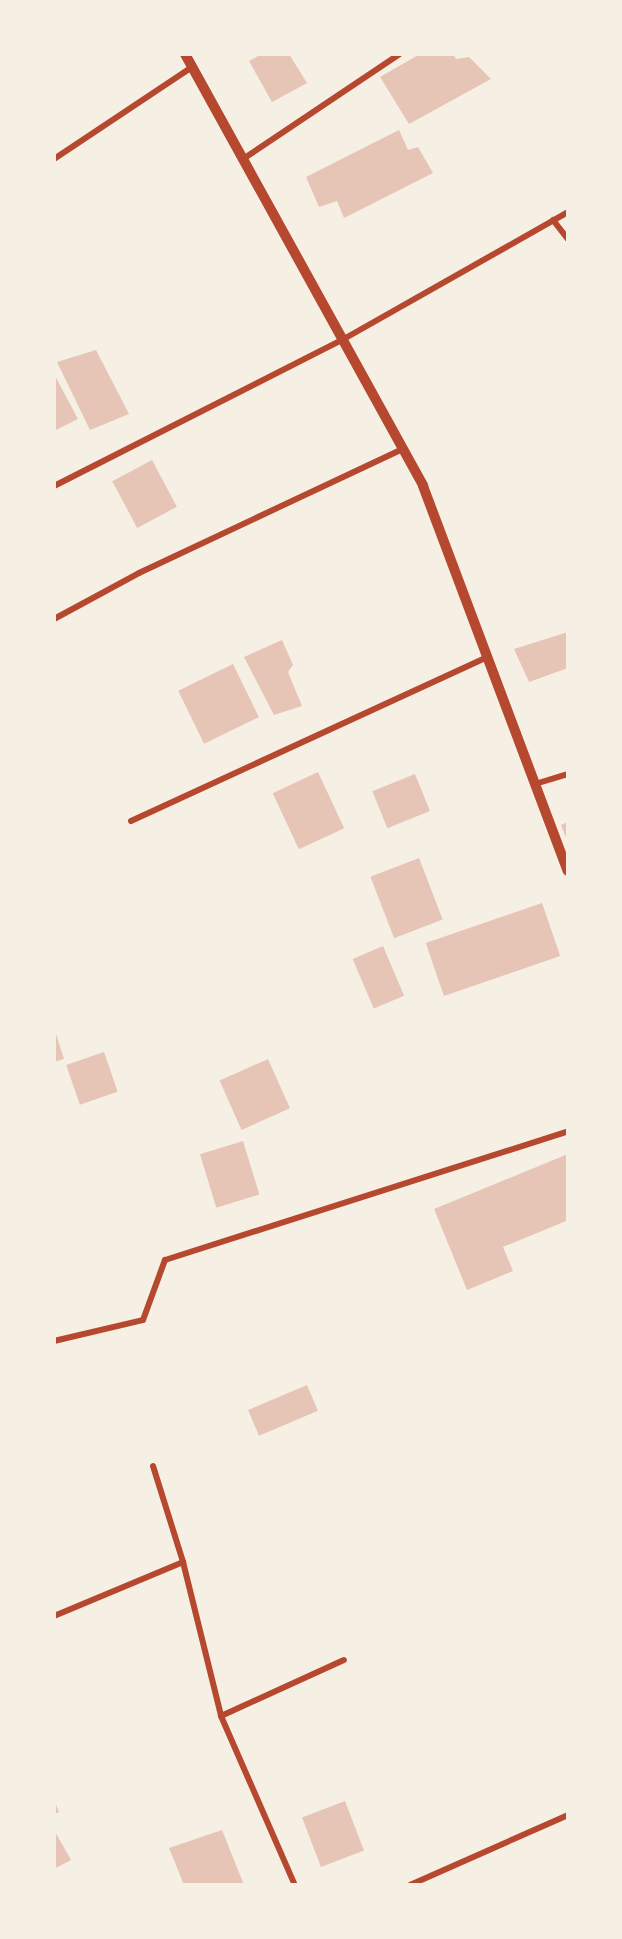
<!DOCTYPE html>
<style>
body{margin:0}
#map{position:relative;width:622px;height:1939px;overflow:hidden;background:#f6efe4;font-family:"PT Sans",sans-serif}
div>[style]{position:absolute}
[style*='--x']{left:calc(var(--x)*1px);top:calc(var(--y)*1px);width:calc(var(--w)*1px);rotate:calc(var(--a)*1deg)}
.building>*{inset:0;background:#e6c5b7;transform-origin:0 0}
.minor>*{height:6px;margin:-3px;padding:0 3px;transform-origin:3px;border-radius:3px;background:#b5482f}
.tertiary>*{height:10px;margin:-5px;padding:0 5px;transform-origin:5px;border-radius:5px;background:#b5482f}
span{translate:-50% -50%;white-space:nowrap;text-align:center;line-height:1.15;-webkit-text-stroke:6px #f6efe4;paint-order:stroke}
.frame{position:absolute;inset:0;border:56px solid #f6efe4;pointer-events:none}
</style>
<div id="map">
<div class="building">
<i style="clip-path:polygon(262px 54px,289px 54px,307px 83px,272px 102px,249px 61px)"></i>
<i style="clip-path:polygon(420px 54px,453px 54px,456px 59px,469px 57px,491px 79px,409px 124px,380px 77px)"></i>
<i style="clip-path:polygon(399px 130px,408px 150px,418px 147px,433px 173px,344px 218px,337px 201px,319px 207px,306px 177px)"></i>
<i style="clip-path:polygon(96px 350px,129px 414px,90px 430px,57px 362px)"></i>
<i style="clip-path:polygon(54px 374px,78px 419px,54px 431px)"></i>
<i style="left:152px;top:460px;width:53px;height:45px;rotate:62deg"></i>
<i style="clip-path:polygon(568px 632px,568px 668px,529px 682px,514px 649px)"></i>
<i style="clip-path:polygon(282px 640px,293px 665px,288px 672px,302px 706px,274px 715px,244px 657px)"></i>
<i style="left:233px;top:664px;width:59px;height:61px;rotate:64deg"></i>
<i style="left:318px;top:772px;width:62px;height:50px;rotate:65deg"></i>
<i style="left:415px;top:774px;width:40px;height:46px;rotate:68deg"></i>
<i style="clip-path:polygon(568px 822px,568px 843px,561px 825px)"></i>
<i style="left:419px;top:858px;width:66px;height:52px;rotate:69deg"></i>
<i style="left:542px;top:903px;width:56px;height:123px;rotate:71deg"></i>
<i style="left:383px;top:946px;width:54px;height:33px;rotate:67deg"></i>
<i style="clip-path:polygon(54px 1028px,64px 1059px,54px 1062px)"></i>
<i style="left:104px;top:1052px;width:42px;height:40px;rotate:71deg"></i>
<i style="left:268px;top:1059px;width:54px;height:53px;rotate:66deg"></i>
<i style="left:243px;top:1141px;width:56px;height:45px;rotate:73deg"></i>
<i style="clip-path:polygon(568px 1154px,568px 1227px,566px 1221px,503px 1247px,513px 1271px,467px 1290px,434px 1209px)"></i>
<i style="left:307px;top:1385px;width:28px;height:64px;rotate:67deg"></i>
<i style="clip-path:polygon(54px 1800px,59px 1812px,54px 1814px)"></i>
<i style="left:345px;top:1801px;width:53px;height:46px;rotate:69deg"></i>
<i style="clip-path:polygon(54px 1830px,71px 1860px,54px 1869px)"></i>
<i style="clip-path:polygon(222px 1830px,244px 1885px,184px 1885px,169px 1848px)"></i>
</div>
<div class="minor">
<i style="--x:54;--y:159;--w:166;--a:-33.7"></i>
<i style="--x:243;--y:159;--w:189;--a:-33.8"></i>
<i style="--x:553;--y:220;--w:24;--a:52"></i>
<i style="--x:54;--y:486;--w:323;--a:-26.9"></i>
<i style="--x:342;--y:340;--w:260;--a:-29.5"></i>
<i style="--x:54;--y:619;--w:97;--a:-28.4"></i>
<i style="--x:139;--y:573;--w:292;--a:-25.2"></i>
<i style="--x:535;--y:784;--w:34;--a:-17"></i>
<i style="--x:131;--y:821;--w:393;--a:-24.7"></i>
<i style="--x:54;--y:1341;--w:91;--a:-13.3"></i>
<i style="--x:143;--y:1320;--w:64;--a:-69.9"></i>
<i style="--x:165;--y:1260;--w:423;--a:-17.7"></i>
<i style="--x:153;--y:1466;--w:101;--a:72.6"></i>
<i style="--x:183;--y:1562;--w:159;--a:76.1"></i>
<i style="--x:221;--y:1716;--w:184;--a:66.4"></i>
<i style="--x:54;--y:1616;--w:140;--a:-22.7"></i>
<i style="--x:221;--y:1716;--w:135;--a:-24.5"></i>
<i style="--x:410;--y:1885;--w:173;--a:-23.9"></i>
</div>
<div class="tertiary">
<i style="--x:185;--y:54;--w:493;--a:61.1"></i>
<i style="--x:423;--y:486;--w:411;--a:69.4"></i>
</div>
<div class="frame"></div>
</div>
